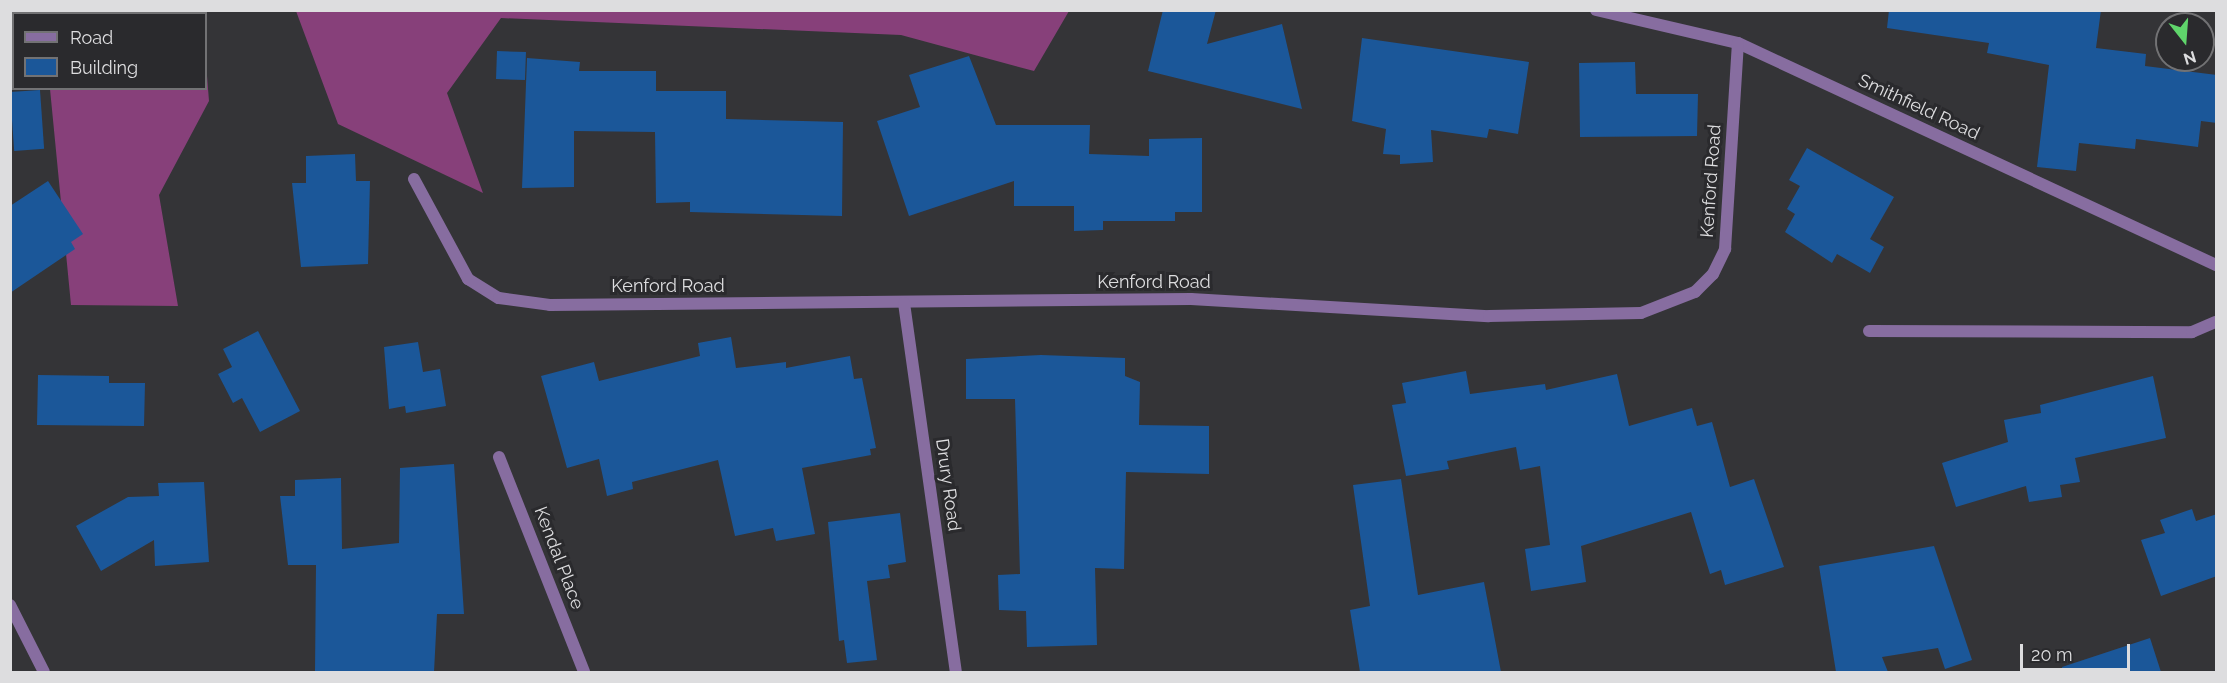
<!DOCTYPE html>
<style>
body{margin:0}
#map{position:relative;width:2227px;height:683px;overflow:hidden;background:#343437;font-family:Raleway,sans-serif}
div>[style]{position:absolute}
[style*='--x']{left:calc(var(--x)*1px);top:calc(var(--y)*1px);width:calc(var(--w)*1px);rotate:calc(var(--a)*1deg)}
.forest>*{inset:0;background:#87407a}
.building>*{inset:0;background:#1b5799;transform-origin:0 0}
.service>*{height:12px;margin:-6px;padding:0 6px;transform-origin:6px;border-radius:6px;background:#876da0}
.minor>*{height:12px;margin:-6px;padding:0 6px;transform-origin:6px;border-radius:6px;background:#876da0}
span{translate:-50% -50%;white-space:nowrap;text-align:center;line-height:1.15;-webkit-text-stroke:6px #2a2a2d;paint-order:stroke}
.street-label{font-size:18px;color:#dddddf}
.frame{position:absolute;inset:0;border:12px solid #dddddf;pointer-events:none}
.legend{position:absolute;left:12px;top:12px;width:195px;height:78px;box-sizing:border-box;background:#2a2a2d;border:2px solid #727274;margin:0;padding:8px 10px;list-style:none;font-size:18px;color:#dddddf}
.legend li{display:flex;align-items:center;gap:12px;height:30px}
.legend b{width:30px;border:2px solid #727274}
.north{position:absolute;left:2155px;top:12px;width:60px;height:60px;box-sizing:border-box;background:#2a2a2d;border:2px solid #727274;border-radius:50%;rotate:163deg;font-size:16px;font-weight:700;line-height:24px;text-align:center;color:#dddddf}
.north::after{content:'';display:block;margin:auto;width:21px;height:27px;background:#5fd56b;clip-path:polygon(50% 0,100% 100%,50% 72%,0 100%)}
.scale{position:absolute;left:2020px;top:644px;width:110px;height:27px;box-sizing:border-box;border:3px solid #dddddf;border-top:0;padding-left:8px;font-size:18px;line-height:21px;white-space:nowrap;color:#dddddf;-webkit-text-stroke:4px #2a2a2d;paint-order:stroke}
</style>
<div id="map">
<div class="forest">
<i style="clip-path:polygon(200px 11px,200px 13px,44px 11px,200px 10px)"></i>
<i style="clip-path:polygon(296px 11px,296px 10px,1069px 11px,1034px 71px,901px 35px,501px 18px,447px 93px,483px 193px,338px 124px)"></i>
<i style="clip-path:polygon(206px 63px,209px 101px,159px 195px,178px 306px,71px 305px,50px 89px,206px 88px)"></i>
</div>
<div class="building">
<i style="clip-path:polygon(1163px 10px,1216px 10px,1207px 44px,1282px 24px,1302px 109px,1148px 71px)"></i>
<i style="clip-path:polygon(1889px 10px,2101px 10px,2096px 48px,2146px 54px,2145px 66px,2217px 75px,2217px 123px,2201px 121px,2198px 147px,2136px 139px,2135px 149px,2079px 143px,2076px 171px,2037px 167px,2049px 65px,1987px 53px,1989px 43px,1887px 28px)"></i>
<i style="clip-path:polygon(1362px 38px,1529px 62px,1518px 134px,1489px 129px,1487px 138px,1431px 130px,1433px 162px,1400px 164px,1400px 155px,1383px 154px,1386px 129px,1352px 121px)"></i>
<i style="left:497px;top:51px;width:29px;height:28px;rotate:2deg"></i>
<i style="clip-path:polygon(969px 56px,996px 125px,1090px 125px,1089px 154px,1149px 156px,1149px 139px,1202px 138px,1202px 212px,1175px 212px,1175px 221px,1103px 221px,1103px 230px,1074px 231px,1074px 206px,1014px 206px,1014px 181px,909px 216px,877px 121px,920px 107px,909px 75px)"></i>
<i style="clip-path:polygon(527px 58px,580px 62px,579px 71px,656px 71px,656px 91px,726px 91px,726px 119px,843px 122px,842px 216px,690px 212px,690px 202px,656px 203px,655px 132px,574px 131px,574px 187px,522px 188px)"></i>
<i style="clip-path:polygon(1635px 62px,1636px 94px,1698px 94px,1697px 136px,1580px 137px,1579px 63px)"></i>
<i style="left:40px;top:90px;width:59px;height:30px;rotate:86deg"></i>
<i style="clip-path:polygon(1807px 148px,1894px 197px,1870px 239px,1884px 247px,1870px 273px,1837px 254px,1832px 263px,1785px 232px,1795px 214px,1787px 209px,1800px 186px,1789px 180px)"></i>
<i style="clip-path:polygon(355px 154px,356px 181px,370px 181px,368px 264px,301px 267px,292px 183px,306px 183px,306px 156px)"></i>
<i style="clip-path:polygon(48px 181px,83px 234px,71px 242px,75px 249px,10px 293px,10px 206px)"></i>
<i style="clip-path:polygon(258px 331px,300px 411px,260px 432px,242px 398px,233px 403px,218px 374px,232px 367px,223px 349px)"></i>
<i style="clip-path:polygon(731px 337px,736px 368px,786px 362px,786px 368px,850px 356px,854px 379px,862px 378px,876px 448px,870px 449px,871px 455px,802px 468px,815px 534px,776px 541px,773px 528px,735px 536px,718px 460px,632px 482px,633px 489px,607px 496px,599px 459px,567px 468px,541px 376px,594px 362px,599px 381px,700px 356px,698px 343px)"></i>
<i style="clip-path:polygon(418px 342px,423px 372px,440px 369px,446px 406px,406px 413px,405px 406px,389px 409px,384px 347px)"></i>
<i style="clip-path:polygon(1041px 355px,1125px 358px,1125px 376px,1140px 382px,1139px 425px,1209px 426px,1209px 474px,1126px 472px,1124px 569px,1095px 568px,1097px 645px,1027px 647px,1026px 611px,999px 610px,998px 575px,1020px 574px,1015px 399px,966px 399px,966px 359px)"></i>
<i style="clip-path:polygon(1466px 371px,1470px 394px,1545px 384px,1546px 390px,1617px 374px,1629px 426px,1692px 408px,1697px 426px,1712px 422px,1730px 487px,1754px 479px,1784px 567px,1725px 585px,1721px 570px,1710px 574px,1691px 512px,1581px 546px,1586px 582px,1531px 591px,1525px 549px,1550px 545px,1540px 466px,1520px 470px,1516px 447px,1447px 461px,1449px 469px,1406px 476px,1392px 405px,1406px 403px,1402px 383px)"></i>
<i style="clip-path:polygon(38px 375px,109px 376px,109px 383px,145px 383px,144px 426px,37px 425px)"></i>
<i style="clip-path:polygon(2153px 376px,2166px 438px,2075px 458px,2080px 482px,2060px 485px,2062px 497px,2029px 502px,2026px 486px,1956px 507px,1942px 463px,2008px 442px,2004px 420px,2041px 413px,2040px 405px)"></i>
<i style="clip-path:polygon(454px 464px,464px 614px,437px 614px,434px 672px,315px 672px,316px 565px,288px 565px,280px 496px,295px 496px,295px 480px,341px 478px,342px 549px,399px 543px,400px 468px)"></i>
<i style="clip-path:polygon(1401px 479px,1418px 595px,1484px 582px,1501px 672px,1360px 672px,1350px 610px,1370px 606px,1353px 485px)"></i>
<i style="clip-path:polygon(204px 482px,209px 562px,155px 566px,154px 540px,101px 571px,76px 526px,128px 497px,159px 496px,158px 483px)"></i>
<i style="clip-path:polygon(2192px 509px,2196px 521px,2217px 514px,2217px 576px,2161px 596px,2141px 540px,2165px 533px,2160px 520px)"></i>
<i style="clip-path:polygon(900px 513px,906px 562px,888px 565px,890px 578px,867px 581px,877px 660px,847px 663px,844px 640px,839px 641px,828px 522px)"></i>
<i style="clip-path:polygon(1934px 546px,1972px 660px,1945px 669px,1938px 648px,1882px 657px,1888px 672px,1836px 672px,1819px 566px)"></i>
<i style="clip-path:polygon(2150px 638px,2161px 672px,2063px 672px,2062px 667px)"></i>
</div>
<div class="service">
<i style="--x:1869;--y:331;--w:323;--a:0.2"></i>
<i style="--x:2192;--y:332;--w:26;--a:-23"></i>
</div>
<div class="minor">
<i style="--x:1596;--y:10;--w:146;--a:13.1"></i>
<i style="--x:1738;--y:43;--w:527;--a:24.91"></i>
<i style="--x:414;--y:179;--w:114;--a:61.6"></i>
<i style="--x:468;--y:279;--w:36;--a:32"></i>
<i style="--x:499;--y:298;--w:51;--a:7.8"></i>
<i style="--x:550;--y:305;--w:641;--a:-0.54"></i>
<i style="--x:1191;--y:299;--w:298;--a:3.3"></i>
<i style="--x:1489;--y:316;--w:152;--a:-1.1"></i>
<i style="--x:1641;--y:313;--w:58;--a:-21.3"></i>
<i style="--x:1695;--y:292;--w:25;--a:-45"></i>
<i style="--x:1713;--y:274;--w:28;--a:-64"></i>
<i style="--x:1725;--y:249;--w:206;--a:-86.4"></i>
<i style="--x:904;--y:303;--w:373;--a:82"></i>
<i style="--x:499;--y:457;--w:231;--a:68.4"></i>
<i style="--x:10;--y:605;--w:75;--a:63.1"></i>
</div>
<div class="street-label">
<span style="left:1919px;top:107px;rotate:25deg">Smithfield Road</span>
<span style="left:1711px;top:181px;rotate:-86deg">Kenford Road</span>
<span style="left:1154px;top:282px">Kenford Road</span>
<span style="left:668px;top:286px">Kenford Road</span>
<span style="left:948px;top:485px;rotate:82deg">Drury Road</span>
<span style="left:559px;top:558px;rotate:69deg">Kendal Place</span>
</div>
<div class="frame"></div>
<ul class="legend">
<li><b style="height:8px;background:#876da0"></b>Road</li>
<li><b style="height:16px;background:#1b5799"></b>Building</li>
</ul>
<div class="north">N</div>
<div class="scale">20 m</div>
</div>
